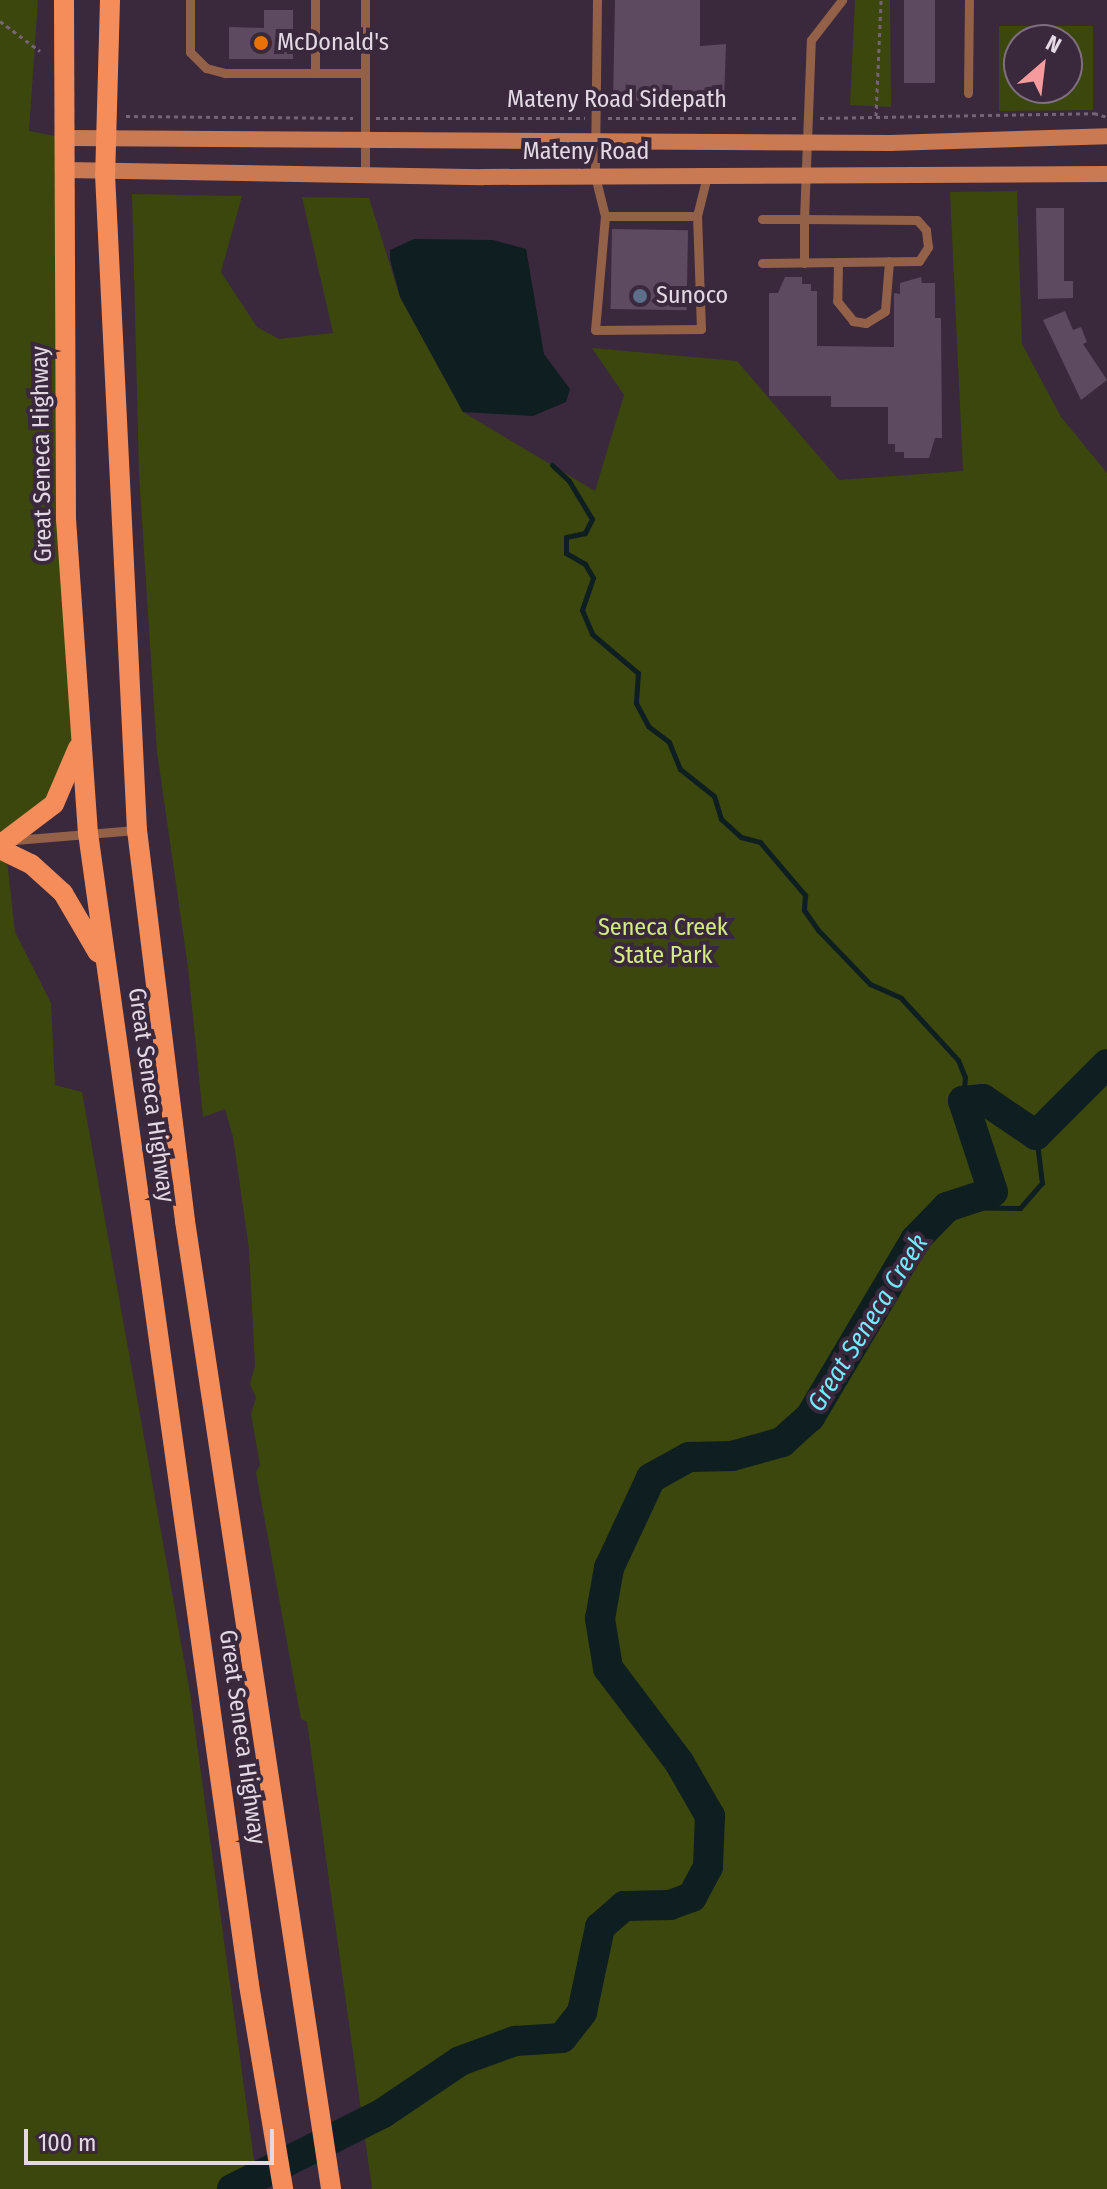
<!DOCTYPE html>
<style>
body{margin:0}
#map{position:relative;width:1107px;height:2189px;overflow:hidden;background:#3a283c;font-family:"Fira Sans Condensed",sans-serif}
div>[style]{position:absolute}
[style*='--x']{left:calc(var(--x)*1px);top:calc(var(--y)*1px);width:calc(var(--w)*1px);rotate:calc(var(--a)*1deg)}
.green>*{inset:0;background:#3c470d}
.water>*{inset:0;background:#0e1e21}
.stream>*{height:5px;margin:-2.5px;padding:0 2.5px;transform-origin:2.5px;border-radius:2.5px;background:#0e1e21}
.river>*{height:30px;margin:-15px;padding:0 15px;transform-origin:15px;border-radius:15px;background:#0e1e21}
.building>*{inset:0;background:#5d4a60;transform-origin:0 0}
.path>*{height:3px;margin-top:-1.5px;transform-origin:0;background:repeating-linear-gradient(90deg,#746475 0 4px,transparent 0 8px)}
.lane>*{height:9px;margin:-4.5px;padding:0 4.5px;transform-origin:4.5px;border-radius:4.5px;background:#936048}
.secondary>*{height:16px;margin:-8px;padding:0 8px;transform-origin:8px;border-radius:8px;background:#ca7a52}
.primary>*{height:20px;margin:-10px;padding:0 10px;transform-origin:10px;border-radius:10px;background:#f48d59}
.dots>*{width:22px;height:22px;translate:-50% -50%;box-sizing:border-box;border:4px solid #3a283c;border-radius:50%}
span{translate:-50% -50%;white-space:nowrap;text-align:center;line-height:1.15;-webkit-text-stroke:8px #3a283c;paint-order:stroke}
.poi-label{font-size:24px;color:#e4d8e5}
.left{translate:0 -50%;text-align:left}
.street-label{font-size:24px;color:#e4d8e5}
.park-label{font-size:24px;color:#d3ec7f}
.water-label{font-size:26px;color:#73eafe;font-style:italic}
.north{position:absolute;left:1003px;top:24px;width:80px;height:80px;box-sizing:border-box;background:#3a283c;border:2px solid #7e6e80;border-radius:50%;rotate:28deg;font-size:22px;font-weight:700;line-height:32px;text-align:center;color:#e4d8e5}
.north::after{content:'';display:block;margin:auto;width:28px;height:36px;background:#f59b9e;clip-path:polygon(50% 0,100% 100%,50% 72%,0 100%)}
.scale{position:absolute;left:24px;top:2129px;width:250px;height:36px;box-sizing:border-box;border:4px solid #e4d8e5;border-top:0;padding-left:10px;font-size:24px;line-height:28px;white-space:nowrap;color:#e4d8e5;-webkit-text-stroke:6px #3a283c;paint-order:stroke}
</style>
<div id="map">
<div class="green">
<i style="clip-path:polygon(0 0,38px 0,29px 131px,66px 138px,81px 736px,63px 787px,5px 841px,15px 932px,51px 1003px,55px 1085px,82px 1092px,190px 1693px,258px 2189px,0 2189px)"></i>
<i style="clip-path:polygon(855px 0,890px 0,891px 107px,850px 105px)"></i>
<i style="clip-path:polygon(evenodd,999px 26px,1093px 26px,1093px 110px,999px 111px,999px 26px,1019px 40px,1067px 40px,1067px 88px,1019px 88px,1019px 40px)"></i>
<i style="clip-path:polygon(1017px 191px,1022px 344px,1061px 417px,1107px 473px,1107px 2189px,372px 2189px,307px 1722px,301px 1719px,256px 1472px,260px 1465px,251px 1414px,256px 1398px,250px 1384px,255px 1366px,249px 1249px,233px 1137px,225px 1109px,203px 1117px,188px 967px,157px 752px,139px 474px,132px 194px,242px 196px,221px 272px,257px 327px,279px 339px,333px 333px,302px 197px,369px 198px,400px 297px,463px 412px,595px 491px,624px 395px,592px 348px,737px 361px,839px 480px,963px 471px,950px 192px)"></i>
</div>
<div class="water">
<i style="clip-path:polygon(414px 239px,493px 240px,526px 249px,544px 354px,570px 389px,566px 402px,533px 416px,463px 412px,400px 297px,390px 259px,390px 250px)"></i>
</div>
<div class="stream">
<i style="--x:552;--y:465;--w:23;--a:43"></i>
<i style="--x:569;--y:481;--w:44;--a:58.8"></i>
<i style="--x:592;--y:519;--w:16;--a:117"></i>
<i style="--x:585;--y:533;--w:19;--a:168"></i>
<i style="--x:566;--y:537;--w:16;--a:90"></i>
<i style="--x:566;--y:553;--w:22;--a:30"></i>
<i style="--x:585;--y:564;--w:16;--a:60"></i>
<i style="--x:593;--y:578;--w:34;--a:109"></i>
<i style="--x:582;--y:610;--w:26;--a:67"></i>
<i style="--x:592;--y:634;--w:60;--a:40.3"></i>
<i style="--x:638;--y:673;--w:30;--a:94"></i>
<i style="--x:636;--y:703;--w:26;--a:62"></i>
<i style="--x:648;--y:726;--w:26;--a:37"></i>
<i style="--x:669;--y:742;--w:29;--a:68"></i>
<i style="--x:680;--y:769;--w:43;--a:38.5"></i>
<i style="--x:714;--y:796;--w:24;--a:73"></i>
<i style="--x:721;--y:819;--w:27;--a:42"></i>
<i style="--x:741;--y:837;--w:20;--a:15"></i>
<i style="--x:760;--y:842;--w:70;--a:49.7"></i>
<i style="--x:805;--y:895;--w:15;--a:94"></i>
<i style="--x:804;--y:910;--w:24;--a:55"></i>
<i style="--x:818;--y:930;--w:75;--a:46.1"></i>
<i style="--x:870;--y:984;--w:34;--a:24"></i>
<i style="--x:901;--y:998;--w:84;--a:47.4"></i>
<i style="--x:958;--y:1060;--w:18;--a:68"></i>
<i style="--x:965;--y:1077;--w:24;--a:95"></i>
<i style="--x:947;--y:1207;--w:73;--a:0.8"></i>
<i style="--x:1020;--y:1208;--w:33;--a:-49"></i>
<i style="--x:1042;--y:1183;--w:48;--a:-97.1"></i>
</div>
<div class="river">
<i style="--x:232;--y:2189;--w:169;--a:-26.7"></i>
<i style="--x:383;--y:2113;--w:93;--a:-34"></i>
<i style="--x:460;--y:2061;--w:59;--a:-20"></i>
<i style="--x:515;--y:2041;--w:47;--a:-3.7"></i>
<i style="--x:562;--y:2038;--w:33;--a:-52"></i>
<i style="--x:582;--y:2012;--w:87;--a:-78"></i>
<i style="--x:600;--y:1927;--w:32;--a:-41"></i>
<i style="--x:624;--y:1906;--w:46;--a:-1.2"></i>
<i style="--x:670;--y:1905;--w:23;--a:-20"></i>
<i style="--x:692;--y:1897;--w:34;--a:-62"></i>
<i style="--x:708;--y:1867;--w:51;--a:-87.8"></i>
<i style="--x:710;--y:1816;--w:62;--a:-119.9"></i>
<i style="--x:679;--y:1762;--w:118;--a:-127.1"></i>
<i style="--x:608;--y:1668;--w:50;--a:-99.3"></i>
<i style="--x:600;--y:1619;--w:52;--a:-80"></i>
<i style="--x:609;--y:1568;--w:99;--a:-65"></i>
<i style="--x:651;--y:1478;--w:43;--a:-28.9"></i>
<i style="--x:689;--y:1457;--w:43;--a:-1.3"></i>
<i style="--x:732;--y:1456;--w:52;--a:-15.6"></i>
<i style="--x:782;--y:1442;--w:38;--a:-42"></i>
<i style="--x:810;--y:1417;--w:206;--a:-59.3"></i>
<i style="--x:915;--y:1240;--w:46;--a:-45.9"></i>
<i style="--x:947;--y:1207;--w:48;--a:-18.1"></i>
<i style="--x:993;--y:1192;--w:96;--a:-108.2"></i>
<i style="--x:963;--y:1101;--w:20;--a:-6"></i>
<i style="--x:983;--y:1099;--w:64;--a:34.2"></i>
<i style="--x:1036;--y:1135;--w:100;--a:-45"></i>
</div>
<div class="building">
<i style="clip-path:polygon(615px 0,700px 0,700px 46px,726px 44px,724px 100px,613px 101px)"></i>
<i style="left:904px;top:0;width:31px;height:83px"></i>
<i style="clip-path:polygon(264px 10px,293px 10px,293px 59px,229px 59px,229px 27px,264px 28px)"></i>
<i style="clip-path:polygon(1036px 208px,1064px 208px,1064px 281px,1073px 281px,1073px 298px,1038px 299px)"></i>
<i style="left:612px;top:229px;width:76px;height:80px;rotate:1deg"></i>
<i style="clip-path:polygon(785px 277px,802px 277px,802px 284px,811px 284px,811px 291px,817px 291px,817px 346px,894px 347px,894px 293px,900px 294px,900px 283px,921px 277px,922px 283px,935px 283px,935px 318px,941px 318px,942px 438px,935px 438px,929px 458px,904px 458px,904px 452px,895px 452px,895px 444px,888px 444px,888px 407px,831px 407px,831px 396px,769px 396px,769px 293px,778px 293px)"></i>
<i style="clip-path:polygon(1065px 311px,1073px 330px,1081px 327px,1087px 342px,1083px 344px,1107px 380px,1081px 400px,1043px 320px)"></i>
</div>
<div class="path">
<i style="--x:0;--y:21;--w:50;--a:36.9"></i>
<i style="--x:126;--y:116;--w:227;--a:0.5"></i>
<i style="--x:876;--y:116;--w:116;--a:-87.5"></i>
<i style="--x:376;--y:118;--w:209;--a:0"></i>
<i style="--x:608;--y:118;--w:189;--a:0"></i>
<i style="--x:820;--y:118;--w:274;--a:-1"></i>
<i style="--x:1094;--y:113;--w:14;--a:17"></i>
</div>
<div class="lane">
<i style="--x:190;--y:0;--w:52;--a:90"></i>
<i style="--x:190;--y:52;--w:23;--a:45"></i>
<i style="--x:206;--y:68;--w:20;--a:15"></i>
<i style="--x:225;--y:73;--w:140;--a:0"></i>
<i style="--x:315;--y:0;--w:73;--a:90"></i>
<i style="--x:365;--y:0;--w:175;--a:90"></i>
<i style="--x:597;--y:0;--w:176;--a:90.7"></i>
<i style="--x:595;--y:176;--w:41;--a:76"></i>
<i style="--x:605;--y:216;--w:92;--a:0"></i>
<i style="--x:697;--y:216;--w:41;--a:-76"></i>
<i style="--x:968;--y:93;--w:93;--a:-89.4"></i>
<i style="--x:605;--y:216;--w:114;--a:95"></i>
<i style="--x:595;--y:330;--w:106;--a:-0.5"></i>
<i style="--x:701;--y:329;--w:113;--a:-92"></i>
<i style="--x:762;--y:219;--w:42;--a:0"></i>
<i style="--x:804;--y:219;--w:44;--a:90"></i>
<i style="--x:838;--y:262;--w:39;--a:91"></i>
<i style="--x:837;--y:301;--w:26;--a:51"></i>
<i style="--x:853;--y:321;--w:13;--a:9"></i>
<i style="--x:866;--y:323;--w:22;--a:-32"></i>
<i style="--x:885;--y:311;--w:50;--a:-85.4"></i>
<i style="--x:762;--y:263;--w:157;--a:-0.7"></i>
<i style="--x:919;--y:261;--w:17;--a:-57"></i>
<i style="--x:928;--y:247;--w:17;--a:-97"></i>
<i style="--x:926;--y:230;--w:13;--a:-132"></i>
<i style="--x:917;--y:220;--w:113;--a:-179.5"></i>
<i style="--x:804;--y:219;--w:179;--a:-87.8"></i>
<i style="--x:811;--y:40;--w:51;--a:-52.2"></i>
<i style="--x:15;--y:840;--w:121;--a:-4.7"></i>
</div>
<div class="secondary">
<i style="--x:66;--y:138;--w:824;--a:0.35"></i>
<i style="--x:890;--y:143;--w:217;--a:-1.8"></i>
<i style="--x:65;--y:170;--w:418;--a:1"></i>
<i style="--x:483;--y:177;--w:624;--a:-0.28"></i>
</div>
<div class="primary">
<i style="--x:64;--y:0;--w:519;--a:89.78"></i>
<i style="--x:66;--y:519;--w:315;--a:86"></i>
<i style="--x:88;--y:833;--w:1163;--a:82.04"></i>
<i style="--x:249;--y:1985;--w:207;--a:80.5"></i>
<i style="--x:110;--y:0;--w:174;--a:91.6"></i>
<i style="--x:105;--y:174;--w:657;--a:87.21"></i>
<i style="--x:137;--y:830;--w:394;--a:83"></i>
<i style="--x:185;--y:1221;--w:979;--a:81.42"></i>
<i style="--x:5;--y:841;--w:61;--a:-37.1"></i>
<i style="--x:54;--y:804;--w:61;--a:-66.8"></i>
<i style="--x:0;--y:849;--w:34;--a:26"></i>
<i style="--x:31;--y:864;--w:43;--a:42.2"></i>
<i style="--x:63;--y:893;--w:69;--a:59.7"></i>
</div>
<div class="dots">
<i style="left:261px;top:43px;background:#e8710a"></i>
<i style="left:640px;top:296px;background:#5c6f8a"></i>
</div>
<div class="poi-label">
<span class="left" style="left:277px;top:43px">McDonald's</span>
<span class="left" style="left:656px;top:296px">Sunoco</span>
</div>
<div class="street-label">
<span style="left:617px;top:100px">Mateny Road Sidepath</span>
<span style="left:586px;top:152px">Mateny Road</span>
<span style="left:42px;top:454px;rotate:-91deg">Great Seneca Highway</span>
<span style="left:151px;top:1095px;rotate:82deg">Great Seneca Highway</span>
<span style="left:242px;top:1737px;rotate:82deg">Great Seneca Highway</span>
</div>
<div class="park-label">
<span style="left:663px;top:942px">Seneca Creek<br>State Park</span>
</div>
<div class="water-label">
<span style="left:868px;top:1323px;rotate:-58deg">Great Seneca Creek</span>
</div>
<div class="north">N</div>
<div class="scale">100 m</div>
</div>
